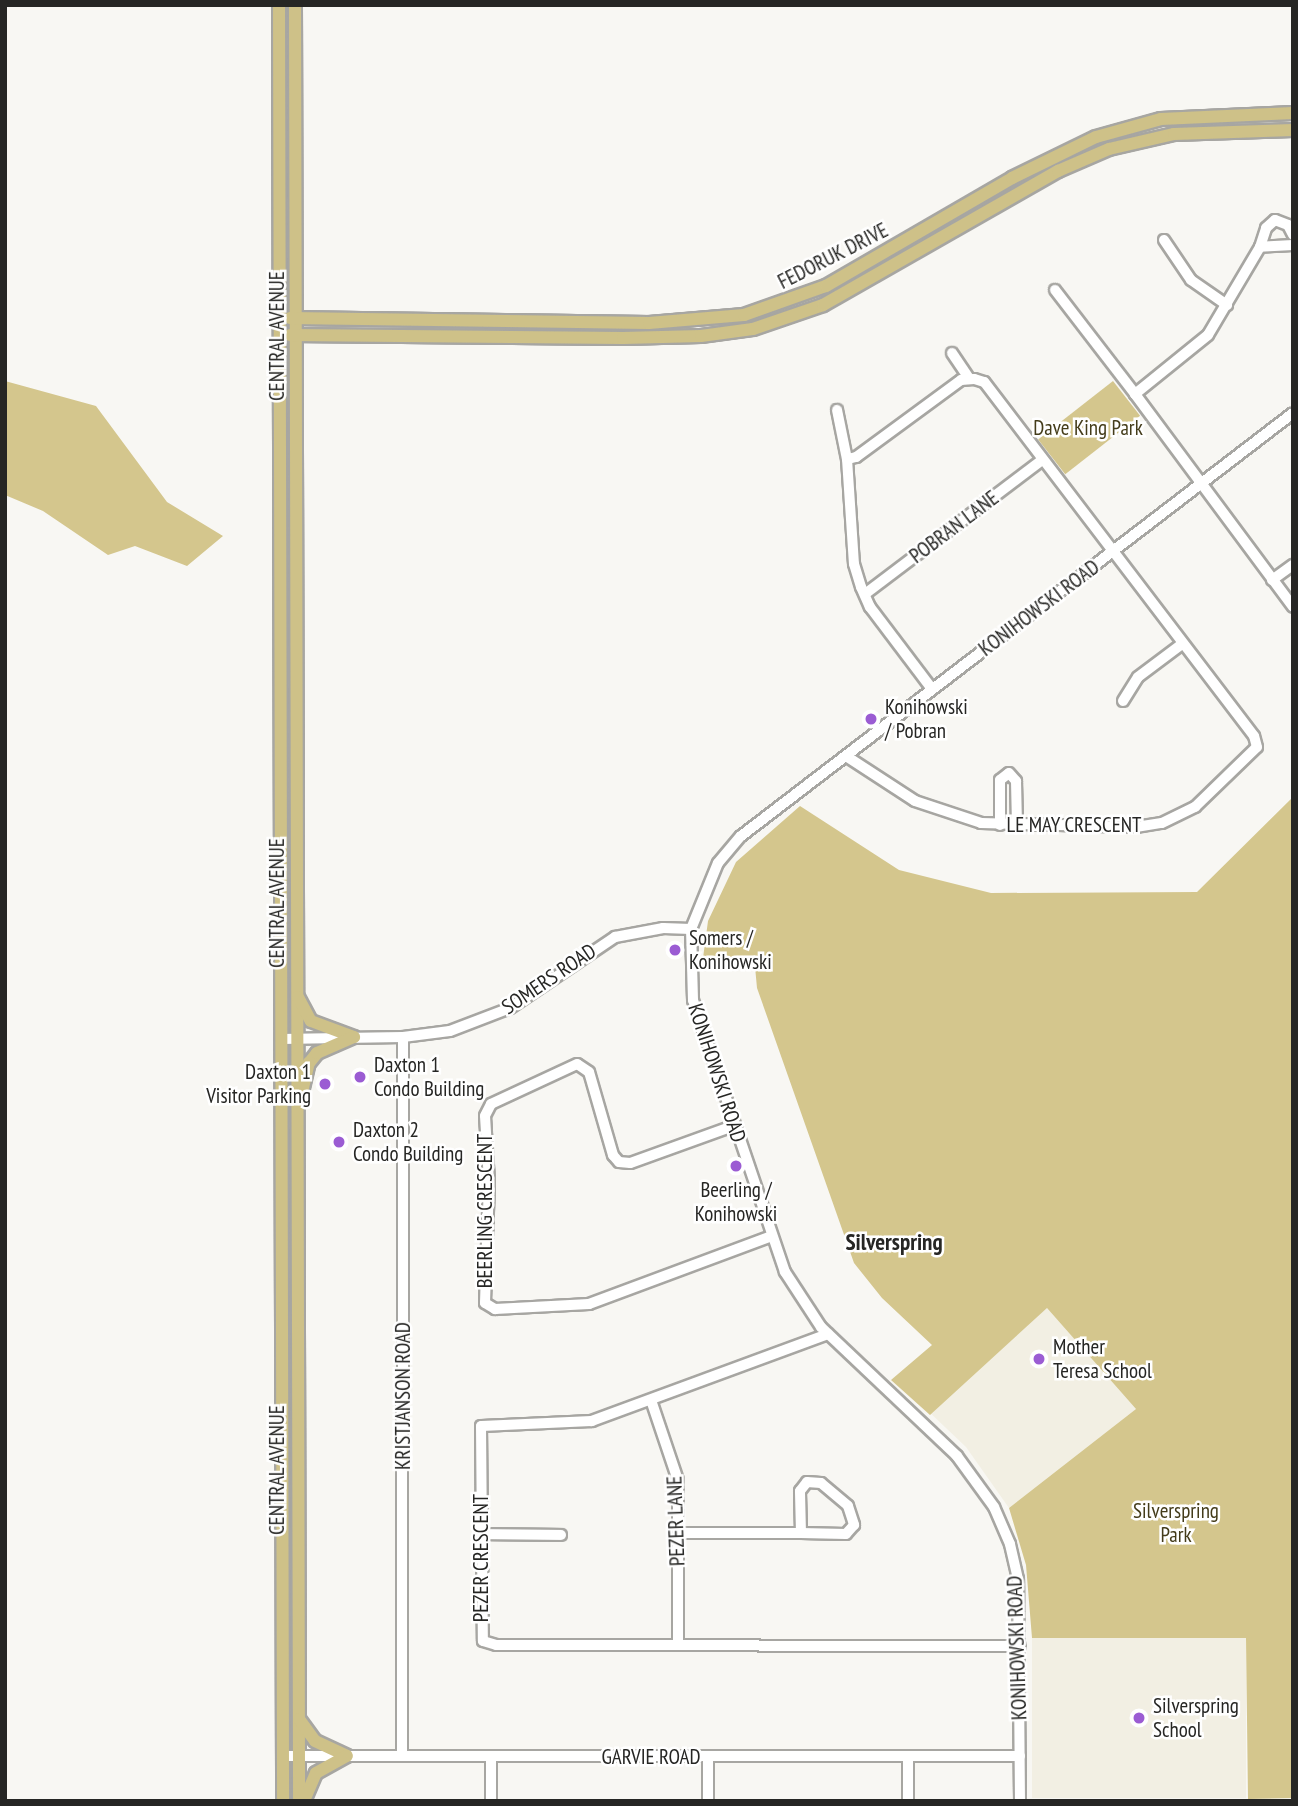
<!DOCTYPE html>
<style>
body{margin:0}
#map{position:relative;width:1298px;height:1806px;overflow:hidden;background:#f8f7f3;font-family:"PT Sans Narrow",sans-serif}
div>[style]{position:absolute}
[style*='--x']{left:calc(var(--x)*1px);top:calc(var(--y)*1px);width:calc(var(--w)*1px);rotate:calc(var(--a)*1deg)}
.built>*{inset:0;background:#f2efe3;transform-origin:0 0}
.green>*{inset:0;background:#d4c68d;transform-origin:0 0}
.roads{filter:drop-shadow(2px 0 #a7a6a2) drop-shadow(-2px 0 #a7a6a2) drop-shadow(0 2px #a7a6a2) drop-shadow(0 -2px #a7a6a2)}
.minor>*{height:10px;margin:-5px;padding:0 5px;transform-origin:5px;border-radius:5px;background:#fff}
.major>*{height:12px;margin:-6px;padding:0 6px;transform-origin:6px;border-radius:6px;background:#cec188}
.dots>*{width:19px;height:19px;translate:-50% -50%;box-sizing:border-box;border:4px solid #fff;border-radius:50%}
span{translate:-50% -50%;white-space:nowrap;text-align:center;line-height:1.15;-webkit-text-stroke:5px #fff;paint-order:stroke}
.street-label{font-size:21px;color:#262624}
.park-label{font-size:21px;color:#443c1a}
.poi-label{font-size:21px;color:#262624}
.left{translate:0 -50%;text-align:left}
.right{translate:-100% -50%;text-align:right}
.neighbourhood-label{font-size:23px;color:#262624;font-weight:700}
.frame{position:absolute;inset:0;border:7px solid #262624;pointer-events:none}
</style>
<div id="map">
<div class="built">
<i style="clip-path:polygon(1047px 1308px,1136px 1409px,1009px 1508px,966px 1447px,926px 1409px)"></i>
<i style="left:1032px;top:1638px;width:214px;height:160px"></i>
</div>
<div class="green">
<i style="clip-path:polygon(5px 381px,96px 406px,167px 502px,223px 536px,187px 566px,135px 546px,108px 555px,43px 511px,5px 495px)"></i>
<i style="left:1113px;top:381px;width:44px;height:95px;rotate:52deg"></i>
<i style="clip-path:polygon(1293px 797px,1293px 1798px,1248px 1799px,1246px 1638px,1032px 1638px,1026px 1565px,1009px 1508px,1136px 1409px,1047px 1308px,930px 1415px,891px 1380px,932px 1345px,882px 1298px,854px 1263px,757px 988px,754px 956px,703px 958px,708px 921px,736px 862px,800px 806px,899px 870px,991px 893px,1197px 892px)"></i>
</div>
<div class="roads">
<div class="minor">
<i style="--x:1164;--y:240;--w:48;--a:56"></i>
<i style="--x:1191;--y:280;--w:44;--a:34.8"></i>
<i style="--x:1293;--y:245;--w:33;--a:177"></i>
<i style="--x:1260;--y:247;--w:102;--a:120.6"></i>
<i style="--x:1208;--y:335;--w:94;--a:141.1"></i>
<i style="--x:1135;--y:394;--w:265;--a:53.4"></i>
<i style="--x:1260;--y:247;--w:20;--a:-72"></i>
<i style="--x:1266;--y:228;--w:12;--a:-42"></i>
<i style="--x:1275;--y:220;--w:14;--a:21"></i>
<i style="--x:1288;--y:225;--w:11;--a:63"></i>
<i style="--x:1055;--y:290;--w:131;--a:52.4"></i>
<i style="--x:952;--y:353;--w:30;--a:56"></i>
<i style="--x:837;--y:410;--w:50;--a:78.5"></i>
<i style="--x:1272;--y:580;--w:26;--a:-36"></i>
<i style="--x:865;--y:594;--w:222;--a:-37.1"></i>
<i style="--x:1123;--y:701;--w:28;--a:-58"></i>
<i style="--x:1138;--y:677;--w:55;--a:-36.9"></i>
<i style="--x:846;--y:756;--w:82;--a:33.1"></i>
<i style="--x:915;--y:801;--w:70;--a:18.4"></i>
<i style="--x:981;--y:823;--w:155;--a:1.5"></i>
<i style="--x:1136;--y:827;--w:26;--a:-9"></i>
<i style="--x:1162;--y:823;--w:37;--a:-26"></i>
<i style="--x:1195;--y:807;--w:86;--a:-44.1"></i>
<i style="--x:1257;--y:747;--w:11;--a:-105"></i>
<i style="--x:1254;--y:736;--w:445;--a:-127.3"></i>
<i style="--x:984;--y:382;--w:10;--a:-163"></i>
<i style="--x:974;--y:379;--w:13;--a:176"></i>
<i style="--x:961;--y:380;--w:130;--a:143.7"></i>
<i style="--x:856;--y:457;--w:9;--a:167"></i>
<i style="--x:847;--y:459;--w:105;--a:86.2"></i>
<i style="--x:854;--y:564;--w:24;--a:73"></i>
<i style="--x:861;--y:587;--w:22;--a:66"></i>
<i style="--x:870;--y:607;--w:103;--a:52.9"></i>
<i style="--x:1000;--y:825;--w:45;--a:-90"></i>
<i style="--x:1000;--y:780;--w:11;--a:-38"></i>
<i style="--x:1009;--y:773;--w:11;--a:49"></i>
<i style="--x:1016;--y:781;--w:45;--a:88.7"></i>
<i style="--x:281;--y:1039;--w:122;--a:-0.9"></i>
<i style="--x:403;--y:1037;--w:47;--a:-7.3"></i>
<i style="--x:450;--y:1031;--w:64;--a:-21"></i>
<i style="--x:510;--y:1008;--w:127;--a:-34.1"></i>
<i style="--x:615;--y:937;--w:49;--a:-10.6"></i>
<i style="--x:663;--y:928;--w:28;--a:2"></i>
<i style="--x:733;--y:1126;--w:109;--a:160.2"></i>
<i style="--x:630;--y:1163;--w:11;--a:-175"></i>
<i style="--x:619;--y:1162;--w:9;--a:-131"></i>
<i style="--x:613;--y:1155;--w:86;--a:-106.1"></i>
<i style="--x:589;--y:1072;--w:14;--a:-146"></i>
<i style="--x:577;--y:1064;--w:95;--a:155.1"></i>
<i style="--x:491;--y:1104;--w:13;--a:117"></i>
<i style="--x:485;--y:1116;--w:66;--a:86.5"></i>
<i style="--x:489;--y:1182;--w:121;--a:91.9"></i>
<i style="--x:485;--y:1303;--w:12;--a:31"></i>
<i style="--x:495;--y:1309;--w:94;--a:-3"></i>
<i style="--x:589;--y:1304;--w:195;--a:-20.4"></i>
<i style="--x:828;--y:1334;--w:252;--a:159.8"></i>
<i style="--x:592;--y:1421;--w:111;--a:177.4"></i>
<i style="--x:481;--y:1426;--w:215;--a:89.5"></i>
<i style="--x:483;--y:1641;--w:14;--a:17"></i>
<i style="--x:496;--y:1645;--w:524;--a:0.11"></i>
<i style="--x:651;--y:1400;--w:84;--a:71.4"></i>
<i style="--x:678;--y:1480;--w:165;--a:90"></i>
<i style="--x:807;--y:1482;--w:14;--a:4"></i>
<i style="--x:821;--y:1483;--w:35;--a:40"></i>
<i style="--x:848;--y:1506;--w:20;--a:72"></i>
<i style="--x:854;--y:1525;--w:12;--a:132"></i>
<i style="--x:846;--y:1534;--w:45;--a:-178.7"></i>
<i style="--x:801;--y:1533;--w:42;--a:-91.4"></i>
<i style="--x:800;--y:1491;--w:11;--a:-52"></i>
<i style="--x:678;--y:1533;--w:123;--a:0"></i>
<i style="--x:480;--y:1534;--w:81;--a:0.7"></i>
<i style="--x:283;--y:1756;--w:737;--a:0"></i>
<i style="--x:402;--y:1756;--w:719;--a:-89.92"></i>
<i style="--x:491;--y:1757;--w:44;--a:90"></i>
<i style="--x:708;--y:1757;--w:44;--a:90"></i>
<i style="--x:908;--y:1801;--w:44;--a:-90"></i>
<i style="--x:1020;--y:1801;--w:222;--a:-90.5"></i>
<i style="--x:1018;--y:1579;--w:36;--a:-103"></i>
<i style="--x:1010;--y:1544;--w:40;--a:-113.4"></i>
<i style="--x:994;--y:1507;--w:63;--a:-126"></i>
<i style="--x:957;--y:1456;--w:187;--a:-136.5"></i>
<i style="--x:821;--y:1327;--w:66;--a:-123.2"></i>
<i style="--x:785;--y:1272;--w:287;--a:-108.7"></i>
<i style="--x:693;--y:1000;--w:71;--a:-91.6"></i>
<i style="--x:691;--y:929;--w:71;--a:-67.8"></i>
<i style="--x:718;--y:863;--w:35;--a:-50"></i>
<i style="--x:741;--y:836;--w:695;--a:-37.46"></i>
</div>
<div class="major">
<i style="--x:279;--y:5;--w:1796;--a:89.87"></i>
<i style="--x:295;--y:5;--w:1796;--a:89.87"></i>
<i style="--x:290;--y:318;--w:359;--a:0.8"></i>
<i style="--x:649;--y:323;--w:95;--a:-4.8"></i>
<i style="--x:744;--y:315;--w:87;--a:-19.5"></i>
<i style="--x:826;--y:286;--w:215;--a:-30.1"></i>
<i style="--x:1012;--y:178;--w:93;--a:-26"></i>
<i style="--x:1096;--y:137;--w:67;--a:-15.5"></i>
<i style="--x:1161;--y:119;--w:132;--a:-2.6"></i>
<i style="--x:290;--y:335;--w:333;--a:0.5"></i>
<i style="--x:623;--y:338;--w:78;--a:-1.5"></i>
<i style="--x:701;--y:336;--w:52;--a:-7.7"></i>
<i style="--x:753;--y:329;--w:74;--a:-18.9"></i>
<i style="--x:823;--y:305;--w:271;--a:-29.7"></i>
<i style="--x:1058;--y:171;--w:56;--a:-23.3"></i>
<i style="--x:1109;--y:149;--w:67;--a:-13"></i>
<i style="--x:1174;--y:134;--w:119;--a:-1.9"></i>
<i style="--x:298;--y:997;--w:27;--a:62"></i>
<i style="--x:311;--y:1021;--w:46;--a:20.4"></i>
<i style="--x:303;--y:1088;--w:26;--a:-77"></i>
<i style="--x:309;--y:1063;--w:13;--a:-51"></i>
<i style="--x:317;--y:1053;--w:40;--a:-23.4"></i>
<i style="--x:299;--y:1719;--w:27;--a:54"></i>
<i style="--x:315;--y:1741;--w:35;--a:25"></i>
<i style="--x:304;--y:1801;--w:30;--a:-67"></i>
<i style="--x:316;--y:1773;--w:35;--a:-29"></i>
</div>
</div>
<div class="dots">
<i style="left:871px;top:719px;background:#9b5cd3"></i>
<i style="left:675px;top:950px;background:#9b5cd3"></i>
<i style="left:360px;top:1077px;background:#9b5cd3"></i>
<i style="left:325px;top:1084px;background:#9b5cd3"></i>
<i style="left:339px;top:1142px;background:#9b5cd3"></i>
<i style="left:736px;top:1166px;background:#9b5cd3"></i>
<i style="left:1039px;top:1359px;background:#9b5cd3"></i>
<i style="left:1139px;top:1718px;background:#9b5cd3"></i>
</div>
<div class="street-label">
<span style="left:833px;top:256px;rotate:-27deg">FEDORUK DRIVE</span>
<span style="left:277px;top:336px;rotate:-90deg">CENTRAL AVENUE</span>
<span style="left:954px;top:527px;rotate:-37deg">POBRAN LANE</span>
<span style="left:1039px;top:608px;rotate:-37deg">KONIHOWSKI ROAD</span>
<span style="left:1074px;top:825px">LE MAY CRESCENT</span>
<span style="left:277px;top:903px;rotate:-90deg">CENTRAL AVENUE</span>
<span style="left:549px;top:979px;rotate:-34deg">SOMERS ROAD</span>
<span style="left:717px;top:1073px;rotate:72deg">KONIHOWSKI ROAD</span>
<span style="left:485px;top:1211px;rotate:-90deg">BEERLING CRESCENT</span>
<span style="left:403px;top:1396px;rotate:-90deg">KRISTJANSON ROAD</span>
<span style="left:277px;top:1470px;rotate:-90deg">CENTRAL AVENUE</span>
<span style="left:676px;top:1521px;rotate:-92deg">PEZER LANE</span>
<span style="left:481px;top:1558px;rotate:-90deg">PEZER CRESCENT</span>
<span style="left:1017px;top:1648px;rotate:-92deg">KONIHOWSKI ROAD</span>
<span style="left:651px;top:1757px">GARVIE ROAD</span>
</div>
<div class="park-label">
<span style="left:1088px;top:428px">Dave King Park</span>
<span style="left:1176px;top:1523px">Silverspring<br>Park</span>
</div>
<div class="poi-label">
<span class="left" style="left:885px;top:719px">Konihowski<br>/ Pobran</span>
<span class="left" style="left:689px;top:950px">Somers /<br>Konihowski</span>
<span class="left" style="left:374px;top:1077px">Daxton 1<br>Condo Building</span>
<span class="right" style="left:311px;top:1084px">Daxton 1<br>Visitor Parking</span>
<span class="left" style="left:353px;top:1142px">Daxton 2<br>Condo Building</span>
<span style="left:736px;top:1202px">Beerling /<br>Konihowski</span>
<span class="left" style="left:1053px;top:1359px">Mother<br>Teresa School</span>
<span class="left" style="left:1153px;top:1718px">Silverspring<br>School</span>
</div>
<div class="neighbourhood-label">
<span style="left:894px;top:1242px">Silverspring</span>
</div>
<div class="frame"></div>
</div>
